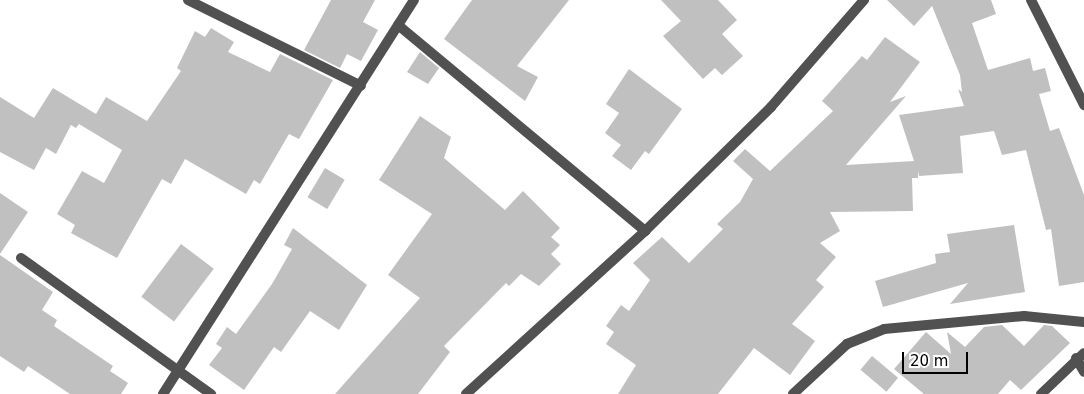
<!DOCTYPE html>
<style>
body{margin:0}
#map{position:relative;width:1084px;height:394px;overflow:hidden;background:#fff;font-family:"DejaVu Sans",sans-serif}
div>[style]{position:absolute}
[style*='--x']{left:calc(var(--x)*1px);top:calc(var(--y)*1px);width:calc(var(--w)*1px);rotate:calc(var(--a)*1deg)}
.building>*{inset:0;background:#c0c0c0;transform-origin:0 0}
.street>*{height:10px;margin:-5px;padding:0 5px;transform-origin:5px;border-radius:5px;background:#515151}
span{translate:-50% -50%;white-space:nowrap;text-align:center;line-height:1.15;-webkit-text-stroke:4px #fff;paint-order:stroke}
.scale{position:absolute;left:902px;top:352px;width:66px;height:22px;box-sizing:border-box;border:2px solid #000;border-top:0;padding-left:6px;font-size:15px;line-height:18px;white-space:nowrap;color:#000;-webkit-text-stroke:4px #fff;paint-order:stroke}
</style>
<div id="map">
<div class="building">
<i style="clip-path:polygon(331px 0,375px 0,363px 22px,378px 30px,361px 61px,347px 54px,340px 68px,304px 50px)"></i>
<i style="clip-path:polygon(472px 0,569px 0,517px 66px,538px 77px,525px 101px,444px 39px)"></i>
<i style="clip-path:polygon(661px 0,718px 0,737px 20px,722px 34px,743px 56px,722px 75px,715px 68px,703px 79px,663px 36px,681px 21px)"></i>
<i style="clip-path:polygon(887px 0,991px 0,996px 14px,972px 23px,988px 70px,1030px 58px,1033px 71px,1045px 68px,1051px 91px,1039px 94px,1050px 131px,1059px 128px,1084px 195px,1084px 282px,1059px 286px,1051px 229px,1046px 230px,1026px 150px,1002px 155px,994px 131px,960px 136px,963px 173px,919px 176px,918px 171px,918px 178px,912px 178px,913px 211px,830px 212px,840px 231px,820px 243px,836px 257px,816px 280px,824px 287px,792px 324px,815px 341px,790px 375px,754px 348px,718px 394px,618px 394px,636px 365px,606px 344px,614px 332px,606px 326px,621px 305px,629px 311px,650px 280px,633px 263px,662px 237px,689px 263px,723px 229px,717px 224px,740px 202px,753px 179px,733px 161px,745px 149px,770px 171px,833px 111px,822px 101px,862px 56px,867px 60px,885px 37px,920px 62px,890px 102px,906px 96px,846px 165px,914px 161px,899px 115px,964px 106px,958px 89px,962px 92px,960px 75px,932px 6px,914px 26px)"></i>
<i style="clip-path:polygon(211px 28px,234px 42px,228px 52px,270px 72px,280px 54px,333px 80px,299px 139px,289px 134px,260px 184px,254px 180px,246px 194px,185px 159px,171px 184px,162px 179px,117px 258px,71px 233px,75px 225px,57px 214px,82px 171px,104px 183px,122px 150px,79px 124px,76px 128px,71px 125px,56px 154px,46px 148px,34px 170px,0 152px,0 97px,34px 118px,53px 88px,96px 114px,106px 97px,147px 121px,181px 71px,177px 68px,195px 31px,205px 37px)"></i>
<i style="clip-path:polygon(420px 52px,439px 68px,428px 84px,407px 72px)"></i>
<i style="clip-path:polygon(629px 69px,682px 109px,649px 154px,645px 151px,631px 170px,612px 156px,621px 145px,605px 133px,619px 113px,606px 104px)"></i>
<i style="clip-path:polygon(420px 116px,451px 137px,444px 158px,505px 210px,523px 191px,560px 228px,551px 237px,560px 245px,551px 254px,561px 264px,539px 286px,521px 274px,509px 286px,506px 283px,444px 346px,450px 352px,418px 394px,335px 394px,420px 298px,388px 275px,432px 214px,379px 180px)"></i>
<i style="left:325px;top:168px;width:23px;height:34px;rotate:31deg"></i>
<i style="clip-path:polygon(0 193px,28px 212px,0 254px)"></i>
<i style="clip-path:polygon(1014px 225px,1025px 292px,950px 304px,968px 283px,883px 307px,875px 281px,936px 263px,935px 254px,950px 252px,947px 234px)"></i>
<i style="clip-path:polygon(293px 228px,367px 285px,339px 330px,310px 311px,281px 352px,274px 347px,244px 390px,209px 365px,222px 348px,216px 344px,227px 327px,236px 334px,272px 284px,292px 249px,284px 245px)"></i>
<i style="left:181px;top:244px;width:41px;height:66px;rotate:37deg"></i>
<i style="clip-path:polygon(0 255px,53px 292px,42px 310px,57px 320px,54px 326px,113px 366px,110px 371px,128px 383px,121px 394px,70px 394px,28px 366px,24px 372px,0 356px)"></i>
<i style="clip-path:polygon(1002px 325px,1024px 346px,1044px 325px,1052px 326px,1070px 343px,1021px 390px,1010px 380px,998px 394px,924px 394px,894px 369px,926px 332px,951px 354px,947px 332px,965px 347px,984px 327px)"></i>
<i style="left:872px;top:356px;width:34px;height:18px;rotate:40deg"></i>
</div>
<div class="street">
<i style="--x:188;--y:0;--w:193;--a:26.4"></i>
<i style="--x:1031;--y:0;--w:118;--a:63.2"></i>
<i style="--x:398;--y:25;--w:322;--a:39.8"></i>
<i style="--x:21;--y:258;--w:234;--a:35.6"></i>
<i style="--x:1076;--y:358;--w:16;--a:60"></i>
<i style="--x:163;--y:394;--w:467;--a:-57.5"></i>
<i style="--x:466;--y:394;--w:242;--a:-42.3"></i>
<i style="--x:645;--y:231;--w:177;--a:-44.5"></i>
<i style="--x:771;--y:107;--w:142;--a:-49"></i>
<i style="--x:793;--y:394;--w:74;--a:-42.8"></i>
<i style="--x:847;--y:344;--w:40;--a:-22"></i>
<i style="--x:884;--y:329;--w:141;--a:-5.3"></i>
<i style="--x:1024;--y:316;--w:60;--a:5.7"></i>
<i style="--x:1041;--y:394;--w:59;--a:-43.6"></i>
</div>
<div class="scale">20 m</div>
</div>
